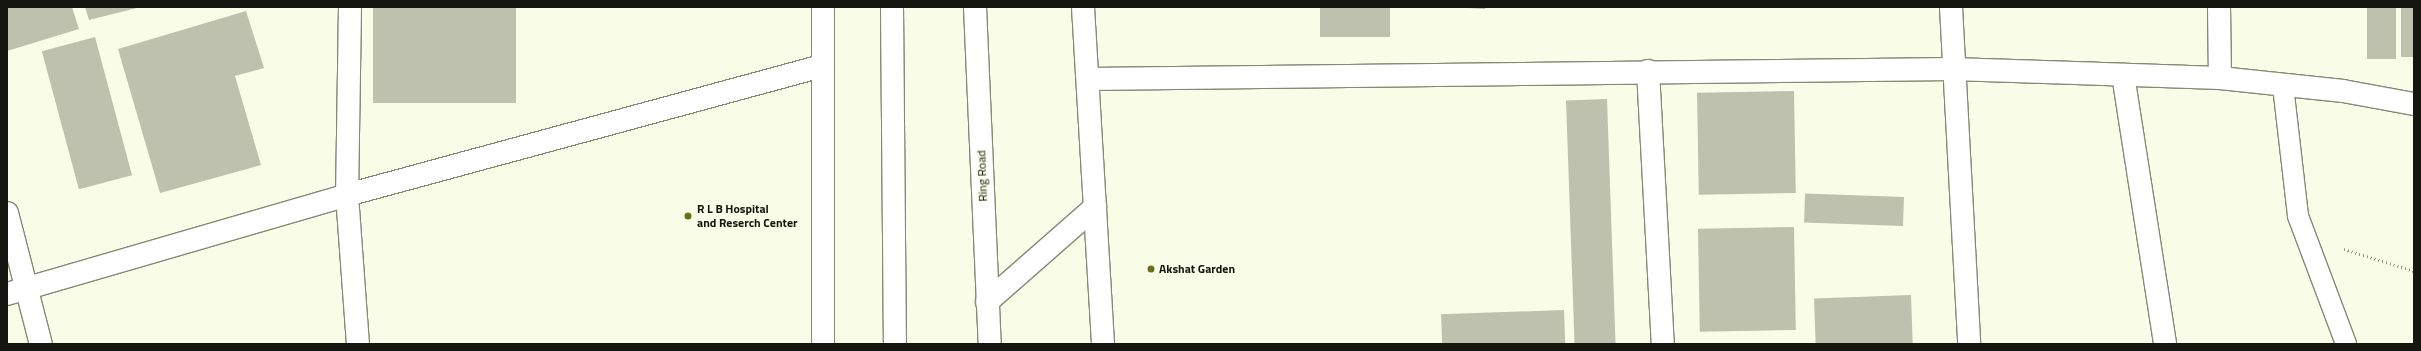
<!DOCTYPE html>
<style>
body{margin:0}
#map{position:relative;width:2421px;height:351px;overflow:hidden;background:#f9fce7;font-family:"Titillium Web",sans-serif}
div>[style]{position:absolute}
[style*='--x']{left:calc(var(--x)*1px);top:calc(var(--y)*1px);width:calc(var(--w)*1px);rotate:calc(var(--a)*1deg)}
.building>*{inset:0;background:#bec1ad;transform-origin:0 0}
.path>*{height:2.5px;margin-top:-1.25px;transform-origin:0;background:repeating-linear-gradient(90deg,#949688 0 1px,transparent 0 4px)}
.roads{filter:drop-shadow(1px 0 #868976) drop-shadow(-1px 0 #868976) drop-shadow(0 1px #868976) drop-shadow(0 -1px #868976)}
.lane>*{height:20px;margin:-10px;padding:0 10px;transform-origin:10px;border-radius:10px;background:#fff}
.street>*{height:22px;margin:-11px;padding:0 11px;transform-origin:11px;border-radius:11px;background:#fff}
.secondary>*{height:22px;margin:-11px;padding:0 11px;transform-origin:11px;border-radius:11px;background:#fff}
.highway>*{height:22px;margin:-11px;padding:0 11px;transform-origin:11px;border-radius:11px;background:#fff}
.dots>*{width:11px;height:11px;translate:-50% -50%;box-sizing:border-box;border:2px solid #f9fce7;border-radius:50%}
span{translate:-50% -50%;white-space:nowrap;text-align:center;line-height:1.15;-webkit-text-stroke:3px #f9fce7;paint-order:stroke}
.street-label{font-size:12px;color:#15160f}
.poi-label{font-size:12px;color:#15160f;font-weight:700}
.left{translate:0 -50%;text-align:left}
.frame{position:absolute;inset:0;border:8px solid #15160f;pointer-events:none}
</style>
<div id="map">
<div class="building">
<i style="clip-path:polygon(7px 7px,72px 7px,79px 29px,7px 51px)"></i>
<i style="clip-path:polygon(85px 7px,137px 7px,137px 8px,89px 20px)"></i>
<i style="left:373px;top:7px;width:143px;height:96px"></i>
<i style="left:1320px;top:7px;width:70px;height:30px"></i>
<i style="clip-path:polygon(1467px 7px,1485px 7px,1485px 9px,1467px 8px)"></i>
<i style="left:2367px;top:7px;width:29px;height:52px"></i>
<i style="left:2401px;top:7px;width:13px;height:50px"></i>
<i style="clip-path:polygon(246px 11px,264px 68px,235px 76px,261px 165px,160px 193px,118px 49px)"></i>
<i style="left:95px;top:37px;width:143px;height:55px;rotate:75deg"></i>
<i style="left:1794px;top:91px;width:102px;height:97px;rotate:89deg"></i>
<i style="left:1607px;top:99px;width:245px;height:41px;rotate:88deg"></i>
<i style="left:1904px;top:197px;width:29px;height:99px;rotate:92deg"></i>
<i style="left:1794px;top:227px;width:103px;height:96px;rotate:89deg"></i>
<i style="left:1911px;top:295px;width:49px;height:97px;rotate:88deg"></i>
<i style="left:1564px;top:310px;width:34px;height:123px;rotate:88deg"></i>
</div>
<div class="path">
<i style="--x:2344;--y:249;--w:73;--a:17.4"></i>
</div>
<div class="roads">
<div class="lane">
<i style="--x:2283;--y:86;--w:131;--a:83.4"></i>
<i style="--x:2298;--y:216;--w:137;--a:69.4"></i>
</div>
<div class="street">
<i style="--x:350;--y:7;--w:188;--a:90.9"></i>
<i style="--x:347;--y:195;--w:149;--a:85.8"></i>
<i style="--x:1951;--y:7;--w:337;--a:86.9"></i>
<i style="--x:2219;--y:7;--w:71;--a:89.2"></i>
<i style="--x:1648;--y:71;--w:273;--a:86.9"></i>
<i style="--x:2123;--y:75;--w:272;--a:81.1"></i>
<i style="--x:1088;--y:79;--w:864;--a:-0.66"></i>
<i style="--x:1952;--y:69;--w:268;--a:1.9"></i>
<i style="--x:2220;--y:78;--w:124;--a:6"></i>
<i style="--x:2343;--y:91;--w:72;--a:10.4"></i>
<i style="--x:7;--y:213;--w:135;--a:75.5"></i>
<i style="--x:7;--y:294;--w:354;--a:-16.2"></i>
<i style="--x:347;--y:195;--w:493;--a:-15.2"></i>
</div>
<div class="secondary">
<i style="--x:823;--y:7;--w:337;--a:90"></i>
<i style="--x:1083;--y:7;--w:338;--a:86.6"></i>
</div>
<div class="highway">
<i style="--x:892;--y:7;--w:337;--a:89.5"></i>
<i style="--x:975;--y:7;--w:337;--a:87.5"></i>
<i style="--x:987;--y:302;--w:144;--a:-41.3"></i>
</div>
</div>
<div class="dots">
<i style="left:688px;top:216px;background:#6a7016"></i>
<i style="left:1151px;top:269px;background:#6a7016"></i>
</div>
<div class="street-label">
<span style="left:982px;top:176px;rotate:-92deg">Ring Road</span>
</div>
<div class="poi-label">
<span class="left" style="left:697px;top:216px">R L B Hospital<br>and Reserch Center</span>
<span class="left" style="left:1159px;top:269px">Akshat Garden</span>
</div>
<div class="frame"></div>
</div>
